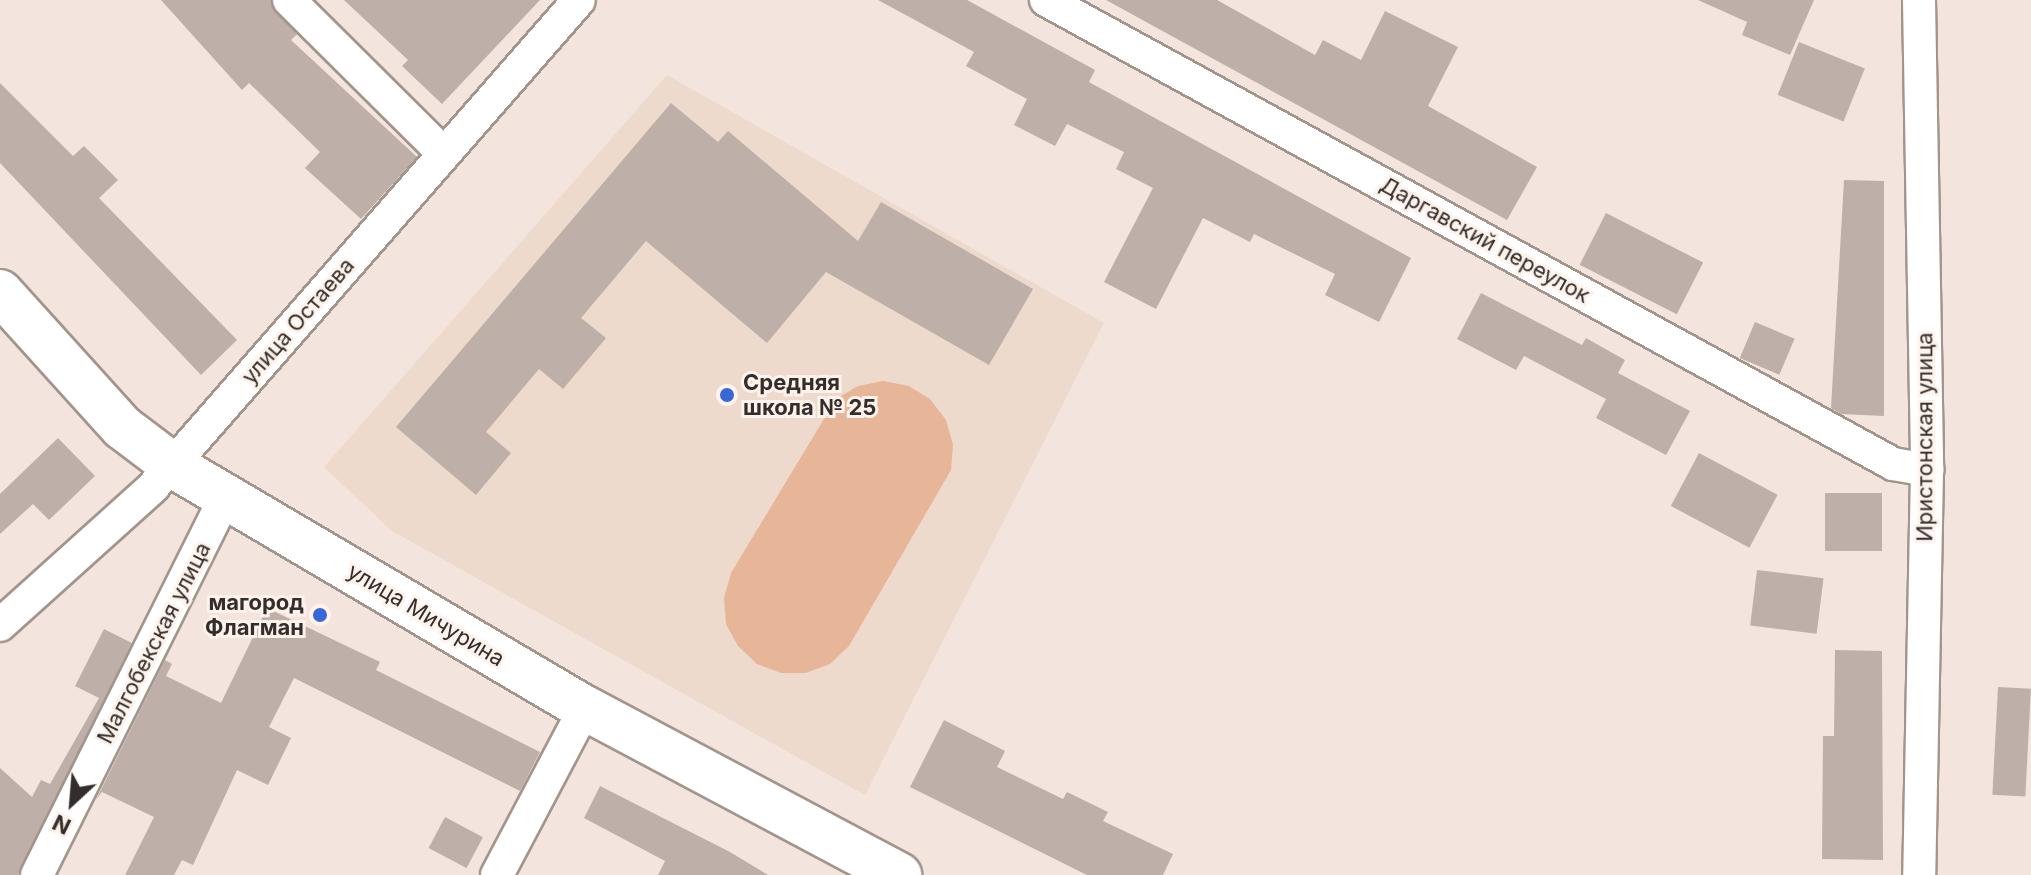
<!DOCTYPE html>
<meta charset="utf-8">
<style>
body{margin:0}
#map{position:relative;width:2031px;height:875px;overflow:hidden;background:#f3e5dd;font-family:Inter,sans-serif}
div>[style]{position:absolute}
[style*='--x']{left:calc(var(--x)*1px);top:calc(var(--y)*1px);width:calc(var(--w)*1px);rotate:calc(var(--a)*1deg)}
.built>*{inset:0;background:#eed9cd}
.green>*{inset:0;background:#e7b699}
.building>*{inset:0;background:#beb0a9;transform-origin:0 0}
.roads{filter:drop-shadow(2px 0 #a2958d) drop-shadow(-2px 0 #a2958d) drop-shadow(0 2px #a2958d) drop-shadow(0 -2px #a2958d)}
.street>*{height:32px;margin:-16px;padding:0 16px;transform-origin:16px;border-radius:16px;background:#fff}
.secondary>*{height:44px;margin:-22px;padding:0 22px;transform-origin:22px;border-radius:22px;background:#fff}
.dots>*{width:22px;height:22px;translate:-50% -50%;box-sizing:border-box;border:4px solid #fef3ec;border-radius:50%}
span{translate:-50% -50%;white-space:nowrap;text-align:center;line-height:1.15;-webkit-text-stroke:6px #fef3ec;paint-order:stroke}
.street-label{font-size:22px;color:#332e2b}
.poi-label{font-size:22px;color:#332e2b;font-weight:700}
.left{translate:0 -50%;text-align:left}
.right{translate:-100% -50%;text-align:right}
.north{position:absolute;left:32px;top:763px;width:80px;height:80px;-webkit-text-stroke:6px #fef3ec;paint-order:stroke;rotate:206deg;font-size:22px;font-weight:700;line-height:32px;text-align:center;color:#332e2b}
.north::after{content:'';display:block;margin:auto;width:28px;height:36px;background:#332e2b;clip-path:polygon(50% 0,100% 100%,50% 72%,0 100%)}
</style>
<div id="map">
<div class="built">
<i style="clip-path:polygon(667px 75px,1104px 323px,865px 795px,392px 531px,324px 467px)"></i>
</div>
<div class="green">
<i style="clip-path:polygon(883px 381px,909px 386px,930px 399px,946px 420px,953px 445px,951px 470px,849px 646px,830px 664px,806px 673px,781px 673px,757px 664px,738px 646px,726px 624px,724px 598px,731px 573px,836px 399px,858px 386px)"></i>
</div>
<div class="building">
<i style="clip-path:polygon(161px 0,271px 0,276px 13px,297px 34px,291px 40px,417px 157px,361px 219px,305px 168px,320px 152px,249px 83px,242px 90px)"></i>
<i style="clip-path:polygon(344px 0,540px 0,442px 104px,402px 66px,408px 60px)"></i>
<i style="clip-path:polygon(878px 0,967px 0,1095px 70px,1089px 82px,1411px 258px,1379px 322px,1325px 295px,1335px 274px,1254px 234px,1250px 242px,1203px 218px,1156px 309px,1104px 282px,1153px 188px,1116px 169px,1124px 152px,1067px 124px,1055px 146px,1014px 125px,1027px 99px,966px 66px,974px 52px)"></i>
<i style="clip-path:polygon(1106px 0,1217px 0,1315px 55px,1323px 40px,1361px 60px,1385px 11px,1458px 47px,1428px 106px,1537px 167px,1507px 220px)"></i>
<i style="clip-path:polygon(1698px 0,1814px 0,1790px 55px,1742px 35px,1747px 22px)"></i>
<i style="left:1799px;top:42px;width:71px;height:57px;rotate:22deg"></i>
<i style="clip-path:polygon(0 83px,73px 156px,84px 146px,118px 180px,99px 198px,237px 340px,201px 375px,0 163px)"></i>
<i style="clip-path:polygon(671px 103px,718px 142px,728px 131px,858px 241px,881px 202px,1033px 289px,989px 365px,826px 272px,767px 343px,646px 241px,581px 318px,606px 338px,563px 389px,539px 369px,486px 432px,511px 453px,476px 495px,396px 427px)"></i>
<i style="clip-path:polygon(1844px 180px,1884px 181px,1884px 416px,1841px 414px,1831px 408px)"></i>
<i style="left:1606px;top:213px;width:109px;height:58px;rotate:27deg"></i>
<i style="clip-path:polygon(1481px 293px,1582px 345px,1586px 338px,1625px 360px,1618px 373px,1690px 411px,1666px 455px,1596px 418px,1606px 399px,1524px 356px,1516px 370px,1457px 339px)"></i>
<i style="left:1755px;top:322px;width:43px;height:39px;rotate:23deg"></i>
<i style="clip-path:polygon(58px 438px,95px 476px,49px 520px,33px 504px,0 534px,0 494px)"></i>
<i style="left:1699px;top:453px;width:89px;height:60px;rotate:28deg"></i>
<i style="left:1825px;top:493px;width:57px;height:58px"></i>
<i style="left:1757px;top:570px;width:67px;height:56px;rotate:7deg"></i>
<i style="clip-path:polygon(267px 608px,380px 662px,376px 670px,540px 752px,520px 791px,294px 678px,269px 727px,291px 738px,268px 785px,237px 770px,193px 865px,182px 860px,174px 875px,125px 875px,154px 817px,102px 792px,96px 800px,165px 660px,172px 664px,166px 676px,221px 703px)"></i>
<i style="clip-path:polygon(104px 629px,132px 643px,18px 875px,0 875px,0 768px,32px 797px,41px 780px,50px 784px,99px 698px,75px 686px)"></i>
<i style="clip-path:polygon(1835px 650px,1882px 651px,1883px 860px,1822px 859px,1823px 736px,1834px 736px)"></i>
<i style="left:1998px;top:687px;width:33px;height:108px;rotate:3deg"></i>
<i style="clip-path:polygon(944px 720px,1005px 751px,997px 767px,1063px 799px,1067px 792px,1108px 812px,1103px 821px,1173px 854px,1163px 875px,1087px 875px,910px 787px)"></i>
<i style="clip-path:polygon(600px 786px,730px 852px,768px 875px,658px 875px,665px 861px,584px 818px)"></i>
<i style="left:445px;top:817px;width:43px;height:35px;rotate:28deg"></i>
</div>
<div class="roads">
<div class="street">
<i style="--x:289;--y:0;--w:217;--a:44.8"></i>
<i style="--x:1046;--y:0;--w:966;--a:28.71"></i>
<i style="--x:1893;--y:464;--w:35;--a:10"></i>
<i style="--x:1919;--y:0;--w:470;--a:89"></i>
<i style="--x:1927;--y:470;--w:405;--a:91.1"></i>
<i style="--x:0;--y:625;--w:205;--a:-42"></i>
<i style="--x:152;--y:488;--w:648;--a:-48.81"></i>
<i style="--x:37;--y:875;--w:424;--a:-63.5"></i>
<i style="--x:497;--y:875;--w:189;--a:-62.2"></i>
</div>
<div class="secondary">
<i style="--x:0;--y:292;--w:182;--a:47.9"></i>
<i style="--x:122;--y:427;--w:63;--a:37.2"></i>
<i style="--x:172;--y:465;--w:479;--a:30.5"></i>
<i style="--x:585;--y:708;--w:356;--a:28"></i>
</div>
</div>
<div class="dots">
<i style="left:727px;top:395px;background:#3967d7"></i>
<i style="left:320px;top:615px;background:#3967d7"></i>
</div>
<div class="street-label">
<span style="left:1485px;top:240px;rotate:29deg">Даргавский переулок</span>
<span style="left:298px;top:321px;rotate:-49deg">улица Остаева</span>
<span style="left:1925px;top:437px;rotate:-90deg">Иристонская улица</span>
<span style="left:426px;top:615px;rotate:31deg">улица Мичурина</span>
<span style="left:154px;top:643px;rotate:-63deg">Малгобекская улица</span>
</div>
<div class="poi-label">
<span class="left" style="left:743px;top:395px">Средняя<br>школа № 25</span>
<span class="right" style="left:304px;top:615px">магород<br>Флагман</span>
</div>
<div class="north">N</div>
</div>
